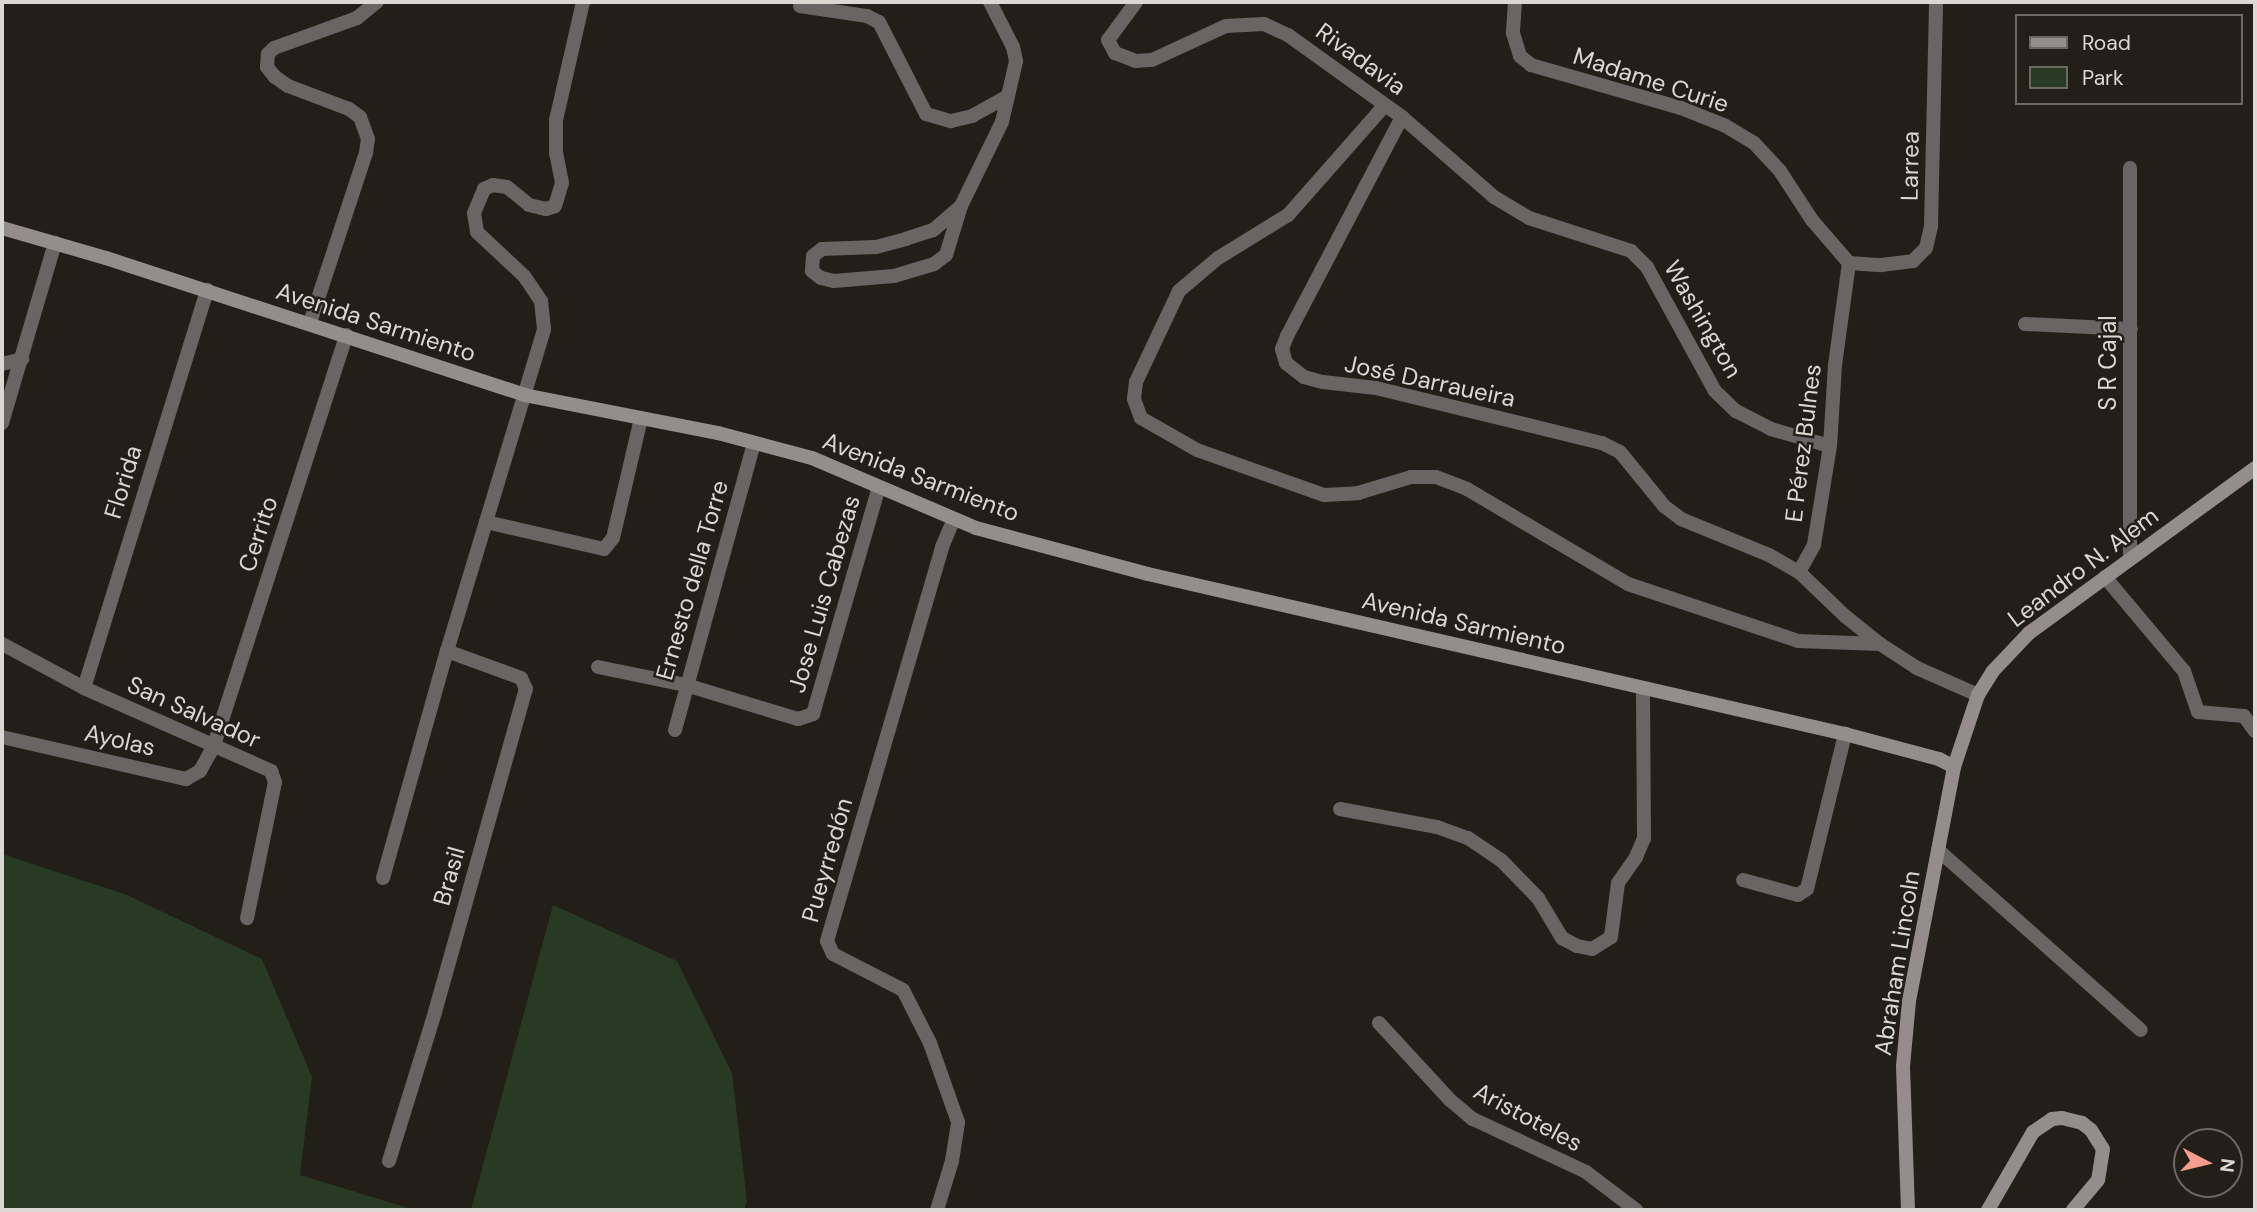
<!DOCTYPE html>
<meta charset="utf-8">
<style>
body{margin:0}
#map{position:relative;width:2257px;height:1212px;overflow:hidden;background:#221f18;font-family:"DM Sans",sans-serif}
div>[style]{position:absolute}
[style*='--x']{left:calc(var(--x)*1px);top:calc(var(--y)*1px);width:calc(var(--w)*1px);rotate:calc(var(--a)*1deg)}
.green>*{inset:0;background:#283924}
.street>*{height:14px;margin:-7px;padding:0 7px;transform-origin:7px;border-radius:7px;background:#6a6565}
.secondary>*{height:14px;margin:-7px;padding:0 7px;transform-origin:7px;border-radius:7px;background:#958d8c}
span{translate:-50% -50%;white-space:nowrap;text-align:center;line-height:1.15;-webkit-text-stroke:5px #221f18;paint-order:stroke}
.street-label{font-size:24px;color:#d9d8d3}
.frame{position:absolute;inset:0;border:4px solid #d9d8d3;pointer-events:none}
.legend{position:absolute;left:2015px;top:14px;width:228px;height:91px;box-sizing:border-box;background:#221f18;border:2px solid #6b6963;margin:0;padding:9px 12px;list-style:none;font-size:21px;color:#d9d8d3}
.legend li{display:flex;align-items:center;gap:14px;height:35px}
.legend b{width:35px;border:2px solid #6b6963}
.north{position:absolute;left:2173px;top:1128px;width:70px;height:70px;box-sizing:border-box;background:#221f18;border:2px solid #6b6963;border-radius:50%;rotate:97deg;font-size:19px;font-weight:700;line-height:28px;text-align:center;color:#d9d8d3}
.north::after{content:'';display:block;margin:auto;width:24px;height:32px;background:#f59d8f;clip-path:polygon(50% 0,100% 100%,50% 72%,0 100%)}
</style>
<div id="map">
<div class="green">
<i style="clip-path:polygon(2px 854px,127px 895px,262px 959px,312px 1077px,300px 1175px,415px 1210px,2px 1210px)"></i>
<i style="clip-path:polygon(553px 905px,677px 961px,732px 1073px,747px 1201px,744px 1210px,471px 1210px)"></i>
</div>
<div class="street">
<i style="--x:1136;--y:2;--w:47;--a:126.4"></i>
<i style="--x:1108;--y:40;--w:15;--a:62"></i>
<i style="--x:1115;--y:53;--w:22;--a:21"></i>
<i style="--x:1136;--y:61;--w:16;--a:-4"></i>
<i style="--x:1152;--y:60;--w:81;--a:-24.7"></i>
<i style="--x:1226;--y:26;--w:38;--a:-3"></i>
<i style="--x:1264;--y:24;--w:26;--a:25"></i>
<i style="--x:1288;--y:35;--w:140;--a:35.7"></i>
<i style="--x:1402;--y:117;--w:122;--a:41"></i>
<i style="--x:1494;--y:197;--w:41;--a:31"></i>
<i style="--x:1529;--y:218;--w:107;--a:17.9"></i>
<i style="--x:1631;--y:251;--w:23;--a:45"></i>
<i style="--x:1647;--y:267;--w:141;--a:61.3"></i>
<i style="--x:1715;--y:391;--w:29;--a:44"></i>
<i style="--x:1736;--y:411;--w:39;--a:27"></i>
<i style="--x:1771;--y:429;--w:61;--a:16.1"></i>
<i style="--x:1515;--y:2;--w:31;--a:94"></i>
<i style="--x:1513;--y:33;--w:24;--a:73"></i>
<i style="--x:1520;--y:56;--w:14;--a:39"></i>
<i style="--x:1531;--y:65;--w:156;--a:16"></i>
<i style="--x:1681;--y:108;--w:46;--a:21.6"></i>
<i style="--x:1724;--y:125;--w:35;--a:31"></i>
<i style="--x:1754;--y:143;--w:38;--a:47"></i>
<i style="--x:1780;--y:171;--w:59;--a:56.9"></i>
<i style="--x:1812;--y:220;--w:57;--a:49.3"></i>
<i style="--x:800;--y:6;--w:68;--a:8.5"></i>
<i style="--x:867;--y:16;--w:13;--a:27"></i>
<i style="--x:879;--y:22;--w:103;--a:62.9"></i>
<i style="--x:926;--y:114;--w:26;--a:16"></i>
<i style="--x:951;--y:121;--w:22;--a:-13"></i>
<i style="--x:972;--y:116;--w:41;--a:-29.1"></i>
<i style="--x:1008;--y:96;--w:36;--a:-77"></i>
<i style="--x:1016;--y:61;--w:14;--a:-102"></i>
<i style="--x:1013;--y:47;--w:51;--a:-117.1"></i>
<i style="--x:1385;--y:105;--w:147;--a:131.4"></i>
<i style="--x:1288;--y:215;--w:82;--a:148.4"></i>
<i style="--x:1218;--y:258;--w:51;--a:139.8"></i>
<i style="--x:1179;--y:291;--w:101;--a:115.3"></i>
<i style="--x:1136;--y:382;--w:17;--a:97"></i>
<i style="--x:1134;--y:399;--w:20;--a:70"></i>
<i style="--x:1141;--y:418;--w:64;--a:29.7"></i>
<i style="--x:1197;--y:450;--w:135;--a:19.5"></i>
<i style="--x:1324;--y:495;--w:34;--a:-3"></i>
<i style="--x:1358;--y:493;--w:55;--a:-16.8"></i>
<i style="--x:1411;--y:477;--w:25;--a:0"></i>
<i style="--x:1436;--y:477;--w:33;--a:21"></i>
<i style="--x:1467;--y:489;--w:187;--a:30.5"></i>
<i style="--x:1628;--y:584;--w:179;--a:18.5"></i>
<i style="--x:1798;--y:641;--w:82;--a:2.1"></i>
<i style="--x:1402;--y:117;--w:247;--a:117.7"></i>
<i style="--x:1287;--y:336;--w:14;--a:111"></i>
<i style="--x:1282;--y:349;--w:15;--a:74"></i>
<i style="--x:1286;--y:363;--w:23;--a:38"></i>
<i style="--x:1304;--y:377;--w:20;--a:15"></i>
<i style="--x:1323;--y:382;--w:53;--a:6.5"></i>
<i style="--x:1376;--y:388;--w:233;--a:13.7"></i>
<i style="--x:1602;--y:443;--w:20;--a:27"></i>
<i style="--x:1620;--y:452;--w:70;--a:50.8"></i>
<i style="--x:1664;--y:506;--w:21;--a:37"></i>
<i style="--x:1681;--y:519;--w:95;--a:22.2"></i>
<i style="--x:1769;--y:555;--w:34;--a:30"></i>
<i style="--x:961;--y:206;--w:37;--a:139"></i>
<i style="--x:933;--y:230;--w:28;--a:162"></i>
<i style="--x:906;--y:239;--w:31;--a:165"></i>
<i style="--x:876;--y:247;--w:54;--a:177.9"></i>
<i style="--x:822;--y:249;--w:11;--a:142"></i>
<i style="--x:813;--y:256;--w:15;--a:94"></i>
<i style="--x:812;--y:271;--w:11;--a:38"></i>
<i style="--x:821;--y:278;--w:13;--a:13"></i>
<i style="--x:834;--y:281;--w:60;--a:-4.8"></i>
<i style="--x:894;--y:276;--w:42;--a:-16.7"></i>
<i style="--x:934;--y:264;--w:15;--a:-37"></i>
<i style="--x:946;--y:255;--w:51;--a:-73"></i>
<i style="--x:961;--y:206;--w:93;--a:-64"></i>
<i style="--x:1002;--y:122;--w:27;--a:-77"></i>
<i style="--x:1849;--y:263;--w:103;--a:97.8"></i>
<i style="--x:1835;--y:365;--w:81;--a:93.5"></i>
<i style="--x:1830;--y:446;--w:100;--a:99.2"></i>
<i style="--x:1814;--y:545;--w:31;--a:119"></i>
<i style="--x:1799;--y:572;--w:64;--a:43.7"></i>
<i style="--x:1845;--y:616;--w:45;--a:38.7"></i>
<i style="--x:1880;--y:644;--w:44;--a:33"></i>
<i style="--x:1917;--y:668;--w:67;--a:23.9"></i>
<i style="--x:1849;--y:263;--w:32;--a:4"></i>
<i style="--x:1881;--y:265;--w:32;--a:-7"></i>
<i style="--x:1913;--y:261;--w:18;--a:-45"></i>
<i style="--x:1926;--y:248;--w:23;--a:-77"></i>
<i style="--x:1931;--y:226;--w:224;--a:-88.7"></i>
<i style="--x:310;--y:323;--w:179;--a:-71.8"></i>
<i style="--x:366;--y:153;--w:14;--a:-82"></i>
<i style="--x:368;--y:139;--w:23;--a:-110"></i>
<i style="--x:360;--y:117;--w:14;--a:-144"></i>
<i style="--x:349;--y:109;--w:65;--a:-159.3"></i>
<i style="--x:288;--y:86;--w:16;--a:-145"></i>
<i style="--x:275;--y:77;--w:13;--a:-129"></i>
<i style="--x:267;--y:67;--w:13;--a:-86"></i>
<i style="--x:268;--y:54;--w:8;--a:-45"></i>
<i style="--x:274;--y:48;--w:88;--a:-19.9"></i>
<i style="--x:357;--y:18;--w:26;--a:-39"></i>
<i style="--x:2025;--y:324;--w:106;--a:2.7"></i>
<i style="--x:2;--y:364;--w:21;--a:-14"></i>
<i style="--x:2;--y:423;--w:188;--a:-73.6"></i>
<i style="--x:486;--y:522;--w:121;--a:12.9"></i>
<i style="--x:604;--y:549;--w:14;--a:-51"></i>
<i style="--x:613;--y:538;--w:122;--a:-76.8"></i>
<i style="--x:2130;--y:558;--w:390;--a:-90"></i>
<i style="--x:2105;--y:577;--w:123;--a:50"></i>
<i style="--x:2184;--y:671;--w:43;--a:71.1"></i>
<i style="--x:2198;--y:712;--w:46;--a:5"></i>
<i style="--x:2244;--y:716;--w:19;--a:54"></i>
<i style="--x:2;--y:644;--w:93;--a:28.2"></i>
<i style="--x:84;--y:688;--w:205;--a:23.9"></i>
<i style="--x:271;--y:771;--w:12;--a:70"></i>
<i style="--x:275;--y:782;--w:139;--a:101.6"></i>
<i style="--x:598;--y:667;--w:90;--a:11.6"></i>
<i style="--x:686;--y:685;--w:117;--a:16.9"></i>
<i style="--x:798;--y:719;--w:16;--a:-18"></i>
<i style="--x:813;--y:714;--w:236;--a:-73.8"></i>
<i style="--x:84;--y:688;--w:417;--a:-72.8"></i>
<i style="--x:675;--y:730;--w:298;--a:-74.6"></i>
<i style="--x:2;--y:737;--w:189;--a:12.9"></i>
<i style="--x:186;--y:779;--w:16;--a:-30"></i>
<i style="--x:200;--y:771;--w:26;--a:-61"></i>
<i style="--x:213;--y:748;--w:434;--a:-72.1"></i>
<i style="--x:1340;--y:809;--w:99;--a:10.5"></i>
<i style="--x:1437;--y:827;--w:33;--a:20"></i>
<i style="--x:1468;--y:838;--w:40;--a:34"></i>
<i style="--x:1501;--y:860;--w:53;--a:45.8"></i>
<i style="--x:1538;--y:898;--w:47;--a:59"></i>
<i style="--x:1562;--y:938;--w:17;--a:28"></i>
<i style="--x:1577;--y:946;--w:15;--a:11"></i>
<i style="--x:1592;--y:949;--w:22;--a:-32"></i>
<i style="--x:1611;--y:937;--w:54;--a:-82.6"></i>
<i style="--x:1618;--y:883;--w:32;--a:-55"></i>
<i style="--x:1636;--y:857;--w:21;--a:-67"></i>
<i style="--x:1644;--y:838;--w:150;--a:-90.4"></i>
<i style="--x:1938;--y:850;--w:271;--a:41.6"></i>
<i style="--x:383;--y:878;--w:236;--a:-74.3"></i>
<i style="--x:1743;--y:880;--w:57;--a:15.3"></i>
<i style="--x:1798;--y:895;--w:11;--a:-34"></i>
<i style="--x:1807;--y:889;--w:160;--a:-76.2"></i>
<i style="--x:1379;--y:1023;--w:105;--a:47.3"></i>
<i style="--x:1450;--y:1100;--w:30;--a:40"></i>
<i style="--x:1473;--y:1119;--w:125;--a:25.1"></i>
<i style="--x:1586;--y:1172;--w:63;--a:37.2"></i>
<i style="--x:389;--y:1161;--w:156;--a:-72.8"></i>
<i style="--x:435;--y:1012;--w:336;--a:-74.3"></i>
<i style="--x:526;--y:689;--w:12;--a:-114"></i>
<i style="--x:521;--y:678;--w:79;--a:-160"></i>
<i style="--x:447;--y:651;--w:336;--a:-73.2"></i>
<i style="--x:544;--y:329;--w:28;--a:-96"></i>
<i style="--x:541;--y:301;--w:30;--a:-124"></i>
<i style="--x:524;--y:276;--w:64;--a:-136.9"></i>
<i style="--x:477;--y:232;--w:19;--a:-99"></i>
<i style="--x:474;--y:213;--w:26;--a:-67"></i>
<i style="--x:484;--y:189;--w:10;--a:-24"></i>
<i style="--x:493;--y:185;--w:14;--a:8"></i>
<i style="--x:507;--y:187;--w:28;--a:39"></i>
<i style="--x:529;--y:205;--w:17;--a:13"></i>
<i style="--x:546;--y:209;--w:9;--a:-18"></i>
<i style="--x:555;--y:206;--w:24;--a:-73"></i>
<i style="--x:562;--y:183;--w:31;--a:-101"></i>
<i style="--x:556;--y:153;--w:33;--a:-90"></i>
<i style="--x:556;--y:120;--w:121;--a:-77.1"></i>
<i style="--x:937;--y:1210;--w:51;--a:-73"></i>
<i style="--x:952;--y:1161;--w:39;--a:-81"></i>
<i style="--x:958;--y:1122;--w:84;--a:-109.5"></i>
<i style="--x:930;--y:1043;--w:59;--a:-117"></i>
<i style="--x:903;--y:990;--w:79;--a:-152.8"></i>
<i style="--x:833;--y:954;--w:14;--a:-115"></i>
<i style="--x:827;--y:941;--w:410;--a:-73.7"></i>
<i style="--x:942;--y:547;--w:30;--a:-67"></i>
</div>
<div class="secondary">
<i style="--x:2;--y:228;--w:108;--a:16.1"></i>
<i style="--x:106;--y:258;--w:440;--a:18.1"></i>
<i style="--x:524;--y:395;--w:198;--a:11.1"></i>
<i style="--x:718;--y:433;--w:97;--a:14.9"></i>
<i style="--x:812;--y:458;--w:178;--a:23.1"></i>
<i style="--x:976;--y:528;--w:178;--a:15"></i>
<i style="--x:1148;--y:574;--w:715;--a:12.93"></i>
<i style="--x:1845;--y:734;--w:97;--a:14.9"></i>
<i style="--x:1939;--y:759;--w:17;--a:28"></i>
<i style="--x:1908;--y:1210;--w:144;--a:-92"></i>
<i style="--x:1903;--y:1066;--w:65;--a:-84.7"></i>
<i style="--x:1909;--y:1001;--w:238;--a:-79.1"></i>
<i style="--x:1954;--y:767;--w:76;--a:-71.6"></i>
<i style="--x:1978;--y:695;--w:28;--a:-58"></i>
<i style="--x:1993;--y:671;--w:52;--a:-46.5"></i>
<i style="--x:2029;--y:633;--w:280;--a:-36.1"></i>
<i style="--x:1988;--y:1210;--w:90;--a:-60"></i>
<i style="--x:2033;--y:1132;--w:23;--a:-34"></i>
<i style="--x:2052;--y:1119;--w:10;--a:-6"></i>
<i style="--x:2062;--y:1118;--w:21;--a:14"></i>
<i style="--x:2082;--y:1123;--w:11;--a:38"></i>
<i style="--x:2091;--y:1130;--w:22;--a:58"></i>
<i style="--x:2103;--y:1149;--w:31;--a:99"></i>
<i style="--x:2098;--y:1180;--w:39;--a:130"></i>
</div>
<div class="street-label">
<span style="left:1361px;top:59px;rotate:36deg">Rivadavia</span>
<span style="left:1651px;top:80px;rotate:18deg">Madame Curie</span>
<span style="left:1910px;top:166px;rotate:-89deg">Larrea</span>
<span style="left:1703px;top:319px;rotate:60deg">Washington</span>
<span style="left:376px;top:322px;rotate:18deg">Avenida Sarmiento</span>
<span style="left:2108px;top:363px;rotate:-90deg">S R Cajal</span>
<span style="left:1430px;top:381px;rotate:12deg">José Darraueira</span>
<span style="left:1803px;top:443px;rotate:-83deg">E Pérez Bulnes</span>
<span style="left:921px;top:477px;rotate:21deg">Avenida Sarmiento</span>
<span style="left:123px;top:482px;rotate:-73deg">Florida</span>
<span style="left:258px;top:534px;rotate:-72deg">Cerrito</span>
<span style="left:2083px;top:567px;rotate:-37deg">Leandro N. Alem</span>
<span style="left:692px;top:580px;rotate:-74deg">Ernesto della Torre</span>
<span style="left:824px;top:594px;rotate:-74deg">Jose Luis Cabezas</span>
<span style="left:1464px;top:623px;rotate:13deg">Avenida Sarmiento</span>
<span style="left:194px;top:712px;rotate:24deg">San Salvador</span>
<span style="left:120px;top:740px;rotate:13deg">Ayolas</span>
<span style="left:827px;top:860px;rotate:-74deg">Pueyrredón</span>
<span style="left:449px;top:876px;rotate:-74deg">Brasil</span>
<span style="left:1897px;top:963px;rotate:-81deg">Abraham Lincoln</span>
<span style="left:1528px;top:1117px;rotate:28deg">Aristoteles</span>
</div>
<div class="frame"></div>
<ul class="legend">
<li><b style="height:9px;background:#958d8c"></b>Road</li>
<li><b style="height:19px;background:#283924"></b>Park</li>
</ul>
<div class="north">N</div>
</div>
